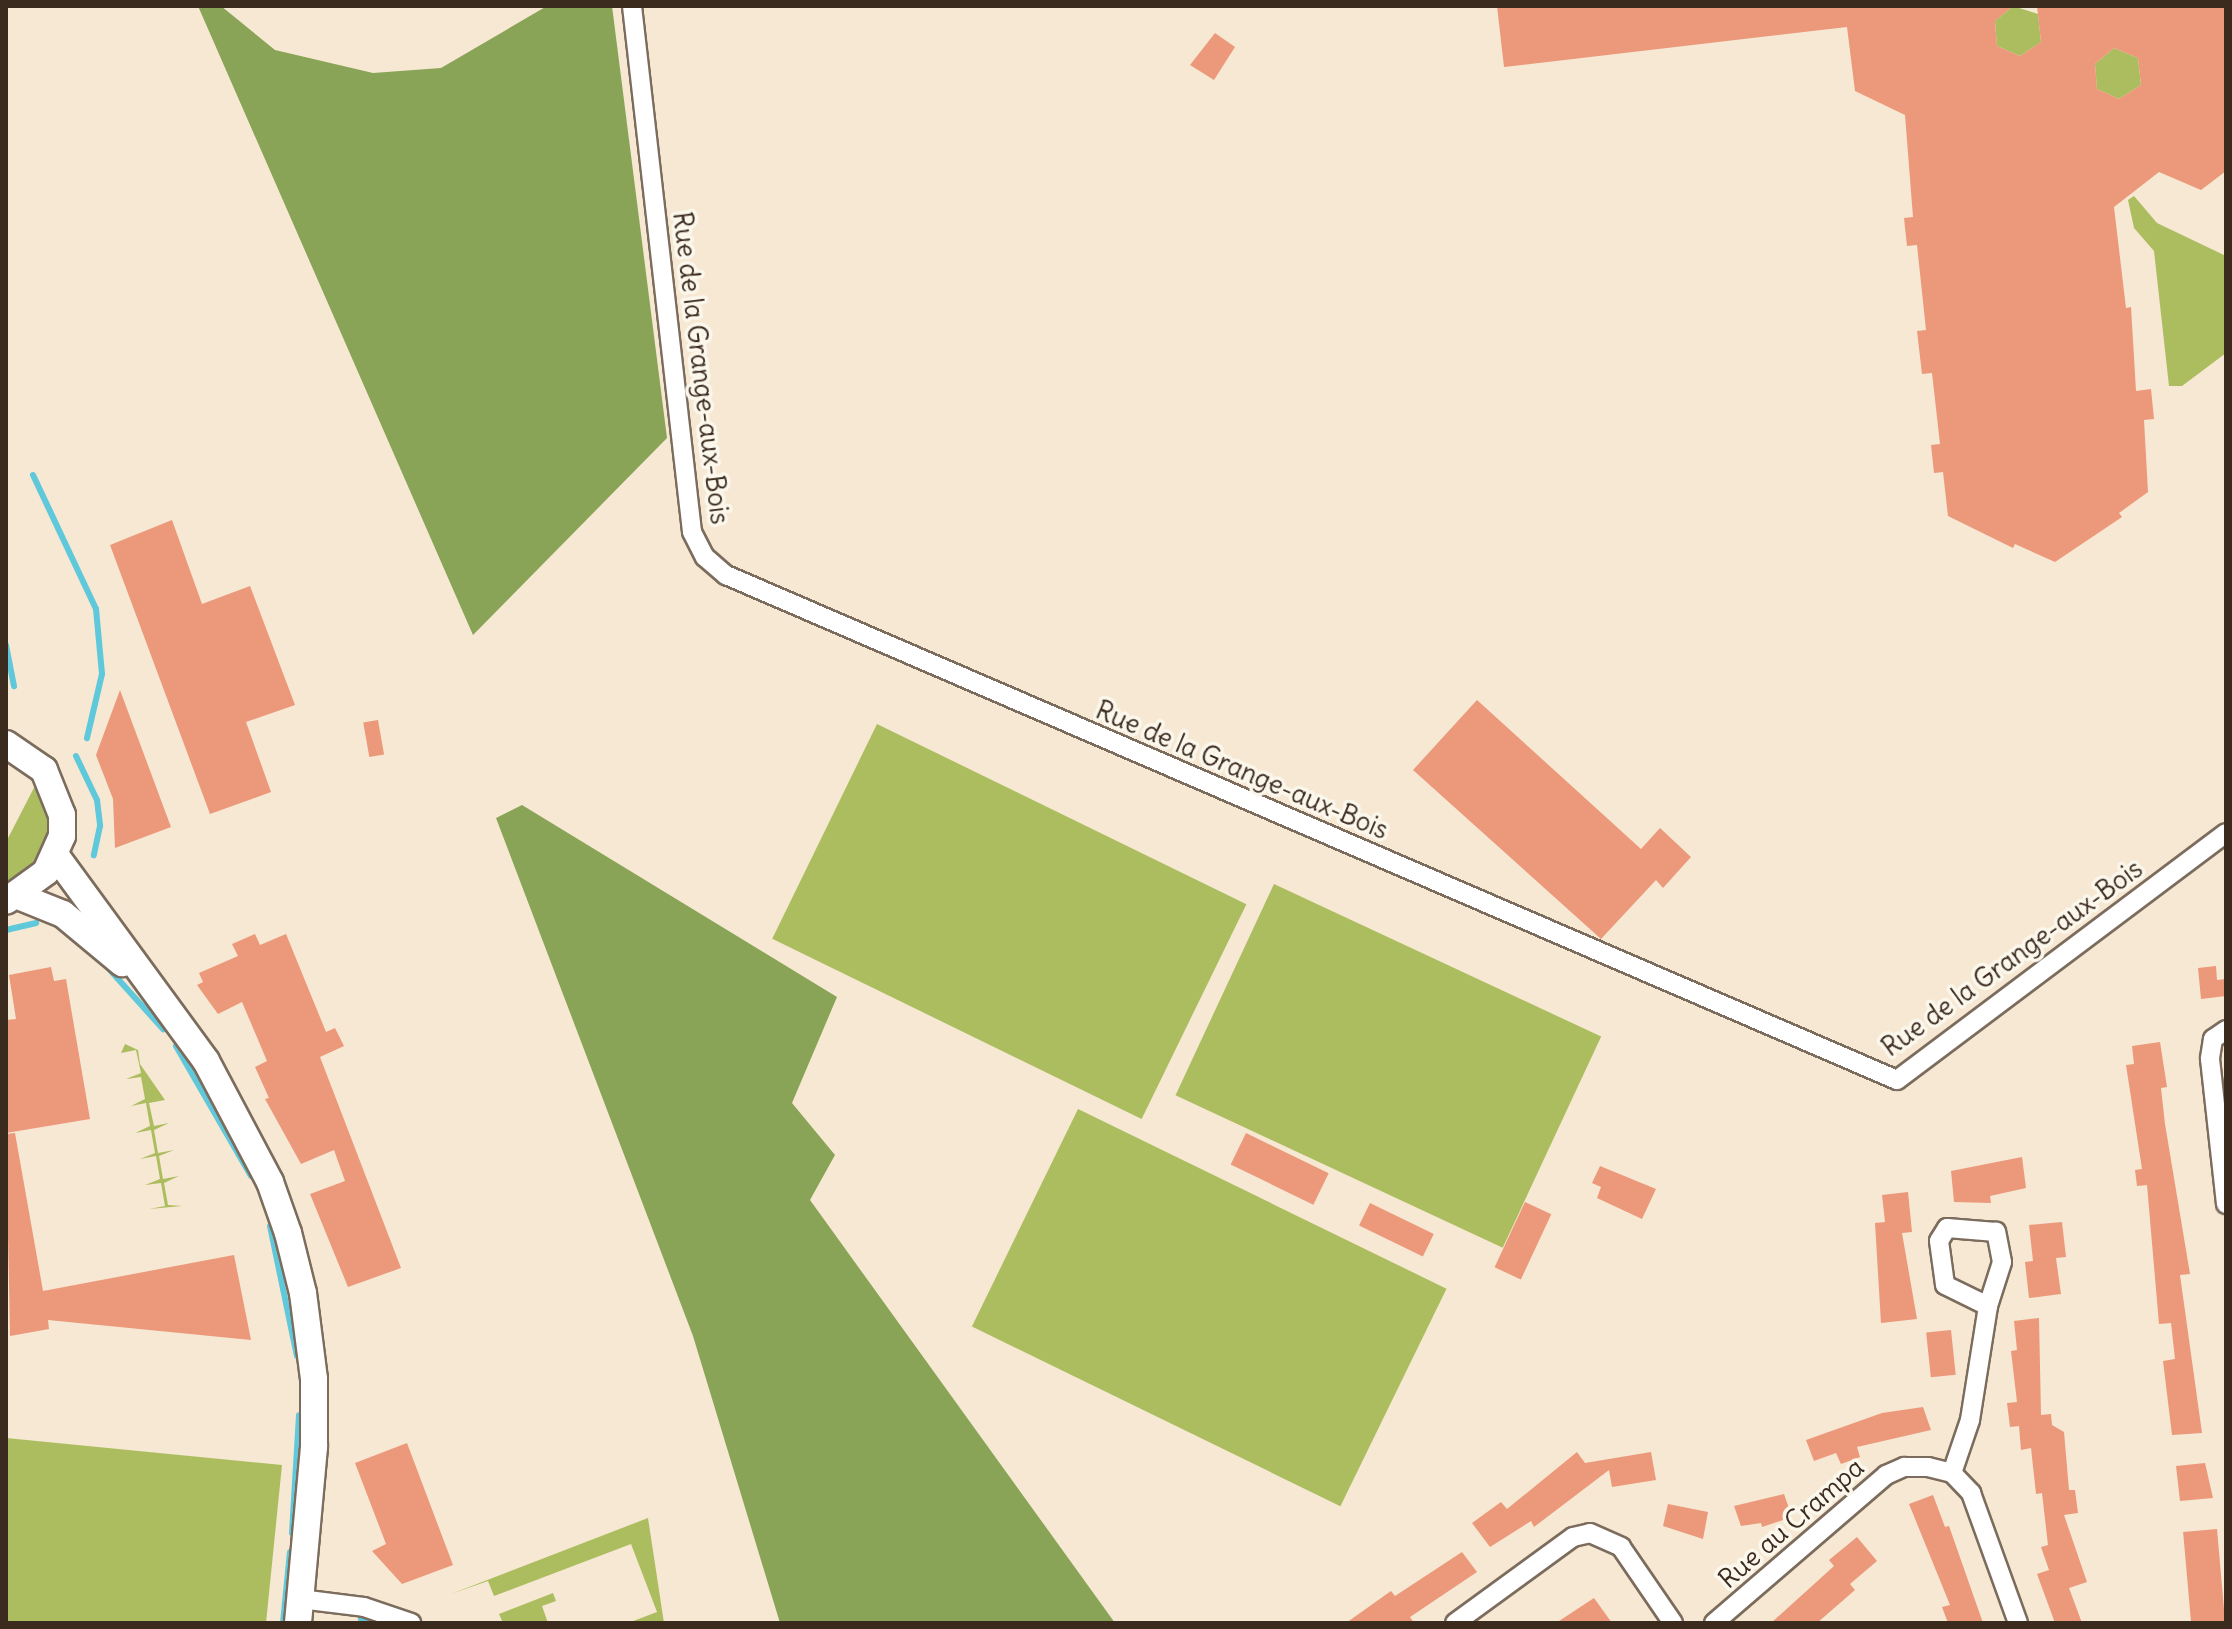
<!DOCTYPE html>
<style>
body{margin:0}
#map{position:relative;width:2232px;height:1629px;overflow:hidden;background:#f6e8d2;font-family:Delius,sans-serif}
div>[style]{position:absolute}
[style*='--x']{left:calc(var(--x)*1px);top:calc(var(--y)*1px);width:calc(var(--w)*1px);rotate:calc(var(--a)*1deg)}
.green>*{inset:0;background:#acbd60;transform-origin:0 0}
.forest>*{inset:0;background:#89a456}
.stream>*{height:6px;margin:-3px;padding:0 3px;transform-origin:3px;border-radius:3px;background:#5fc8da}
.building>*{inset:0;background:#ec987b;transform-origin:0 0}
.roads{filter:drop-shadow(2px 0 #7c6c5d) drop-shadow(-2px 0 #7c6c5d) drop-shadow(0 2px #7c6c5d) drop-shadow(0 -2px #7c6c5d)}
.street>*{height:18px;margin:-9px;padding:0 9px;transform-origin:9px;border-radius:9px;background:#fff}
.secondary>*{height:26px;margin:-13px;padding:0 13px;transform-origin:13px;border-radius:13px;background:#fff}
span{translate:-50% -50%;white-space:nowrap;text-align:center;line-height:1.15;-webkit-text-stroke:7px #fbf7ec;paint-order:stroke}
.street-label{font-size:26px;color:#3b2a1e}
.frame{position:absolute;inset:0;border:8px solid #3b2a1e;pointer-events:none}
</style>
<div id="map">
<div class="green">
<i style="clip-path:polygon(2013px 6px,2038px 14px,2041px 42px,2020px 56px,1997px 46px,1995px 21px)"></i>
<i style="clip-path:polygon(2114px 48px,2138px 58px,2141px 85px,2119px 99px,2097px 89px,2095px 64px)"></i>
<i style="clip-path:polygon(2134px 196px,2157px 223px,2226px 256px,2226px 353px,2182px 386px,2169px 386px,2154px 251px,2134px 228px,2128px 200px)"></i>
<i style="left:877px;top:724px;width:411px;height:239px;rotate:26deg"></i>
<i style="clip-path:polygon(38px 780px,47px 795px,51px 831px,38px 861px,6px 883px,6px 842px)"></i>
<i style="left:1274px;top:884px;width:361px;height:233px;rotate:25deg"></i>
<i style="clip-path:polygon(125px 1044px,138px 1050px,140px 1064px,165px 1100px,149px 1103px,154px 1126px,169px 1123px,154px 1130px,158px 1153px,174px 1150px,159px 1156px,163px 1179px,179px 1176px,164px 1183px,168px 1205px,182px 1206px,149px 1209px,165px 1206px,161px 1183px,145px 1185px,160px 1179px,156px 1156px,140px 1159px,155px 1153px,151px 1130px,135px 1133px,150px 1126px,146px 1103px,131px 1106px,145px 1099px,141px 1077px,126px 1079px,141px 1073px,136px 1050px,121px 1053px)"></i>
<i style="left:1078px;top:1109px;width:410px;height:242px;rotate:26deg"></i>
<i style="clip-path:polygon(6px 1438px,282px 1465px,266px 1623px,6px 1623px)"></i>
<i style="clip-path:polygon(648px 1518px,664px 1623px,628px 1623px,657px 1612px,631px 1544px,494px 1596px,488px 1581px,451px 1594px)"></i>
<i style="clip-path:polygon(553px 1593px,556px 1601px,542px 1606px,548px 1623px,503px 1623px,499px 1614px)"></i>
</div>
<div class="forest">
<i style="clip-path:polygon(198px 6px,221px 6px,275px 50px,373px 73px,441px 68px,547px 6px,612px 6px,667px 438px,473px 635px)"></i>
<i style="clip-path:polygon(522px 805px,837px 997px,792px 1103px,835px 1155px,810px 1200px,1115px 1623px,780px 1623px,693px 1336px,496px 818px)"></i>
</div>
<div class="stream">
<i style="--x:33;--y:475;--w:148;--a:64.8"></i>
<i style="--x:96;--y:609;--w:65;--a:84.7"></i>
<i style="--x:102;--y:674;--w:66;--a:103.2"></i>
<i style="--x:6;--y:645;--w:42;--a:79"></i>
<i style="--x:76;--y:756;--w:49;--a:64.5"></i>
<i style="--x:97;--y:800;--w:26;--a:83"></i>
<i style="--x:100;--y:826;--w:30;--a:102"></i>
<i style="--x:6;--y:930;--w:31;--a:-13"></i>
<i style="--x:109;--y:969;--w:81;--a:48"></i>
<i style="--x:176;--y:1046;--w:150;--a:60"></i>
<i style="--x:270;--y:1226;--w:133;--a:78.3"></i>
<i style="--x:292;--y:1533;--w:118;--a:-86.6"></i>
<i style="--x:361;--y:1619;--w:13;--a:18"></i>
<i style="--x:283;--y:1623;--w:71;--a:-84.4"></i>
</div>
<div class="building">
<i style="clip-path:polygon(evenodd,1497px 6px,2013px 6px,1995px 21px,1997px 46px,2020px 56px,2041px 42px,2037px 6px,2226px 6px,2226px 171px,2201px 190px,2159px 172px,2114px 207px,2126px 308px,2131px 307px,2136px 391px,2151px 389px,2154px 419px,2144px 420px,2148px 492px,2119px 513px,2122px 517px,2055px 562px,2015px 544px,2013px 548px,1948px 516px,1943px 472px,1934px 473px,1931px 445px,1940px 444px,1932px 373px,1922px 374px,1917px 331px,1926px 330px,1917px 245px,1907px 246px,1904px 218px,1913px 217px,1905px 115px,1855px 91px,1847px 27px,1504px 67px,1497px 6px,2114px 48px,2138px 58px,2141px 85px,2119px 99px,2097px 89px,2095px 64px,2114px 48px)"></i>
<i style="clip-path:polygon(1215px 33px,1235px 47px,1214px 80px,1190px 65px)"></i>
<i style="clip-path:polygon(172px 520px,202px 604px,250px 586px,295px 705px,246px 722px,271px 792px,210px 814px,110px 545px)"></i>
<i style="clip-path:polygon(120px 690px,171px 827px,115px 848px,113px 799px,96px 755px)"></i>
<i style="clip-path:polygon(1477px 700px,1641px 849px,1660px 828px,1691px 857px,1663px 888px,1656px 880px,1601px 939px,1413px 770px)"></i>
<i style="left:378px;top:720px;width:35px;height:15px;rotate:80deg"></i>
<i style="clip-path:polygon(255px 934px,260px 945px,286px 934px,326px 1032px,335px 1028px,344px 1046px,320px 1057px,401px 1268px,348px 1287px,310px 1194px,345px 1181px,334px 1150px,301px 1164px,265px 1099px,269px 1098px,255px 1067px,267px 1061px,242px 1002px,218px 1014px,197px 985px,203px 982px,199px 973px,238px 956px,232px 944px)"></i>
<i style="clip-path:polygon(2216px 966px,2217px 980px,2226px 979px,2226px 996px,2201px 999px,2198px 968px)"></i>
<i style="clip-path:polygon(51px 967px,54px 981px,66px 979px,90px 1119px,6px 1133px,6px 1020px,16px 1019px,9px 975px)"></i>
<i style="clip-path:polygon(2160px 1042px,2167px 1087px,2161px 1088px,2165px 1124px,2190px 1274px,2180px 1275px,2202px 1433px,2172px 1435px,2163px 1361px,2175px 1359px,2171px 1323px,2159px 1324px,2147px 1185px,2137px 1186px,2135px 1170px,2142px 1169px,2126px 1065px,2134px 1064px,2132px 1046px)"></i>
<i style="clip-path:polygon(15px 1133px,43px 1291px,234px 1255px,251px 1340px,48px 1320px,49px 1329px,10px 1336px,6px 1134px)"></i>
<i style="left:1246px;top:1133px;width:92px;height:35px;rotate:26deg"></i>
<i style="clip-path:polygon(2022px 1157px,2026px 1188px,1990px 1196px,1991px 1203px,1954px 1202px,1951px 1171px)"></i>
<i style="clip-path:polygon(1600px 1166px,1656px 1189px,1642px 1219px,1597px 1198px,1601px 1187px,1592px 1183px)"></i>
<i style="clip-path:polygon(1908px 1192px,1912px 1232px,1902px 1233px,1917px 1319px,1881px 1323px,1875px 1223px,1885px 1222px,1882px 1195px)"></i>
<i style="left:1525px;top:1202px;width:29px;height:72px;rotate:25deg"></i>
<i style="left:1370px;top:1203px;width:71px;height:25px;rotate:26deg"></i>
<i style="clip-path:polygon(2062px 1222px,2066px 1257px,2056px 1258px,2061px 1294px,2029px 1298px,2025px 1262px,2033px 1261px,2029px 1225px)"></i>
<i style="clip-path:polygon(2039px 1318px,2041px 1415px,2051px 1414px,2052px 1425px,2064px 1432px,2069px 1490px,2075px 1490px,2078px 1513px,2064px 1515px,2087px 1582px,2069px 1588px,2082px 1623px,2055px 1623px,2037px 1574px,2049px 1570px,2041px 1547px,2048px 1545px,2042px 1493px,2036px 1494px,2031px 1448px,2021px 1450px,2019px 1426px,2010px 1427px,2007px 1403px,2017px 1402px,2011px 1351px,2017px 1350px,2014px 1321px)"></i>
<i style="left:1951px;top:1330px;width:45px;height:25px;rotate:84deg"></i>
<i style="clip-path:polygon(1923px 1407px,1931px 1430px,1857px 1447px,1860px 1457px,1841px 1464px,1836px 1453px,1814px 1461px,1806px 1440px,1882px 1413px)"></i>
<i style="clip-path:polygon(407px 1443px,453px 1565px,402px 1584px,372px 1551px,386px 1544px,355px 1463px)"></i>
<i style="clip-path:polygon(1577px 1452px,1585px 1463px,1651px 1452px,1656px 1480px,1612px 1487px,1609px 1470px,1534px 1527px,1531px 1521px,1490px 1547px,1472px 1523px,1501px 1502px,1507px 1509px)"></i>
<i style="clip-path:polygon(2205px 1463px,2213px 1498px,2180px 1501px,2176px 1466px)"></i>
<i style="clip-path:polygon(1784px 1494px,1792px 1517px,1762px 1527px,1761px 1523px,1741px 1526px,1734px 1506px)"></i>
<i style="clip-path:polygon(1933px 1495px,1945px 1527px,1949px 1526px,1983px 1623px,1948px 1623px,1942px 1607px,1950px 1605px,1909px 1504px)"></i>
<i style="clip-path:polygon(1668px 1504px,1708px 1512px,1703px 1539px,1663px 1526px)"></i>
<i style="left:2217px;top:1529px;width:94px;height:34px;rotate:85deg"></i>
<i style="clip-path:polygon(1857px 1537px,1877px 1561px,1850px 1584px,1855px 1590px,1817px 1623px,1771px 1623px,1834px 1566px,1829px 1560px)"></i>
<i style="clip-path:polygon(1462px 1552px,1477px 1572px,1410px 1617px,1414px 1623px,1346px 1623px,1391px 1591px,1395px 1596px)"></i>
<i style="clip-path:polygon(1594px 1598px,1612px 1623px,1556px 1623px)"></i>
</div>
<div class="roads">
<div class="street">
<i style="--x:632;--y:6;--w:529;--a:83.49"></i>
<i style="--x:692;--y:532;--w:28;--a:63"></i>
<i style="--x:705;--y:557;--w:28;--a:41"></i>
<i style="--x:726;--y:575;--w:1275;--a:23.33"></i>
<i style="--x:1897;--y:1080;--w:411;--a:-36.9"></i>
<i style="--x:2226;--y:1030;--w:16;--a:145"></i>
<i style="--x:2213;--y:1039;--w:20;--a:99"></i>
<i style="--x:2210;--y:1059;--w:146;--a:83.7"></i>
<i style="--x:1952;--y:1473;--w:56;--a:-71.2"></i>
<i style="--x:1970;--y:1420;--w:115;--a:-81"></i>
<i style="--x:1988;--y:1306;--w:46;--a:-72.3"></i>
<i style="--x:2002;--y:1262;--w:31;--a:-101"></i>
<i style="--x:1996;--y:1232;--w:49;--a:-175.3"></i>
<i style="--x:1947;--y:1228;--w:15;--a:122"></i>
<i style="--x:1939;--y:1241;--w:44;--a:82.2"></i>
<i style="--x:1945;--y:1285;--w:48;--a:26"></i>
<i style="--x:300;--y:1599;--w:64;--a:7.1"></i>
<i style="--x:364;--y:1607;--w:50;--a:18.8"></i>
<i style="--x:1455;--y:1623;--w:146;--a:-36.1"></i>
<i style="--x:1573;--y:1537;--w:17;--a:-13"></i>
<i style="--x:1590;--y:1533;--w:34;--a:24"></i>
<i style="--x:1621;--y:1547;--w:92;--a:55.6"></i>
<i style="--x:1714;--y:1623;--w:227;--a:-40.7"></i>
<i style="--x:1886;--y:1475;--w:20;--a:-24"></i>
<i style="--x:1904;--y:1467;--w:24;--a:0"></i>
<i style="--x:1928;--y:1467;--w:25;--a:14"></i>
<i style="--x:1952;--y:1473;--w:28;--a:46"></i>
<i style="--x:1971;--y:1493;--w:138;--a:70.1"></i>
</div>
<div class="secondary">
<i style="--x:6;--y:744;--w:46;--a:34.4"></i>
<i style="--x:44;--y:770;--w:48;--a:68.2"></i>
<i style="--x:62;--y:815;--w:21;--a:90"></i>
<i style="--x:62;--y:836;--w:39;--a:114"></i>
<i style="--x:46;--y:872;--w:49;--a:144.1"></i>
<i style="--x:56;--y:856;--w:254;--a:53.8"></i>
<i style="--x:206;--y:1061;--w:137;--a:62.1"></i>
<i style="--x:270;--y:1182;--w:54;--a:70.6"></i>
<i style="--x:288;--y:1233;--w:62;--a:76"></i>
<i style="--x:303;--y:1293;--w:87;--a:82.7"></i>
<i style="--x:314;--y:1379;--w:68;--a:90"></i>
<i style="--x:314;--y:1447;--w:177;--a:95.2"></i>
<i style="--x:18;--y:896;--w:48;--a:21.8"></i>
<i style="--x:63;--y:914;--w:77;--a:39.7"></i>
</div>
</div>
<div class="street-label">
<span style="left:701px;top:368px;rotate:83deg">Rue de la Grange-aux-Bois</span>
<span style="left:1242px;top:770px;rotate:23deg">Rue de la Grange-aux-Bois</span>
<span style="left:2012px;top:958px;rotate:-36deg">Rue de la Grange-aux-Bois</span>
<span style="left:1791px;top:1523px;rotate:-41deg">Rue au Crampa</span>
</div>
<div class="frame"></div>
</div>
